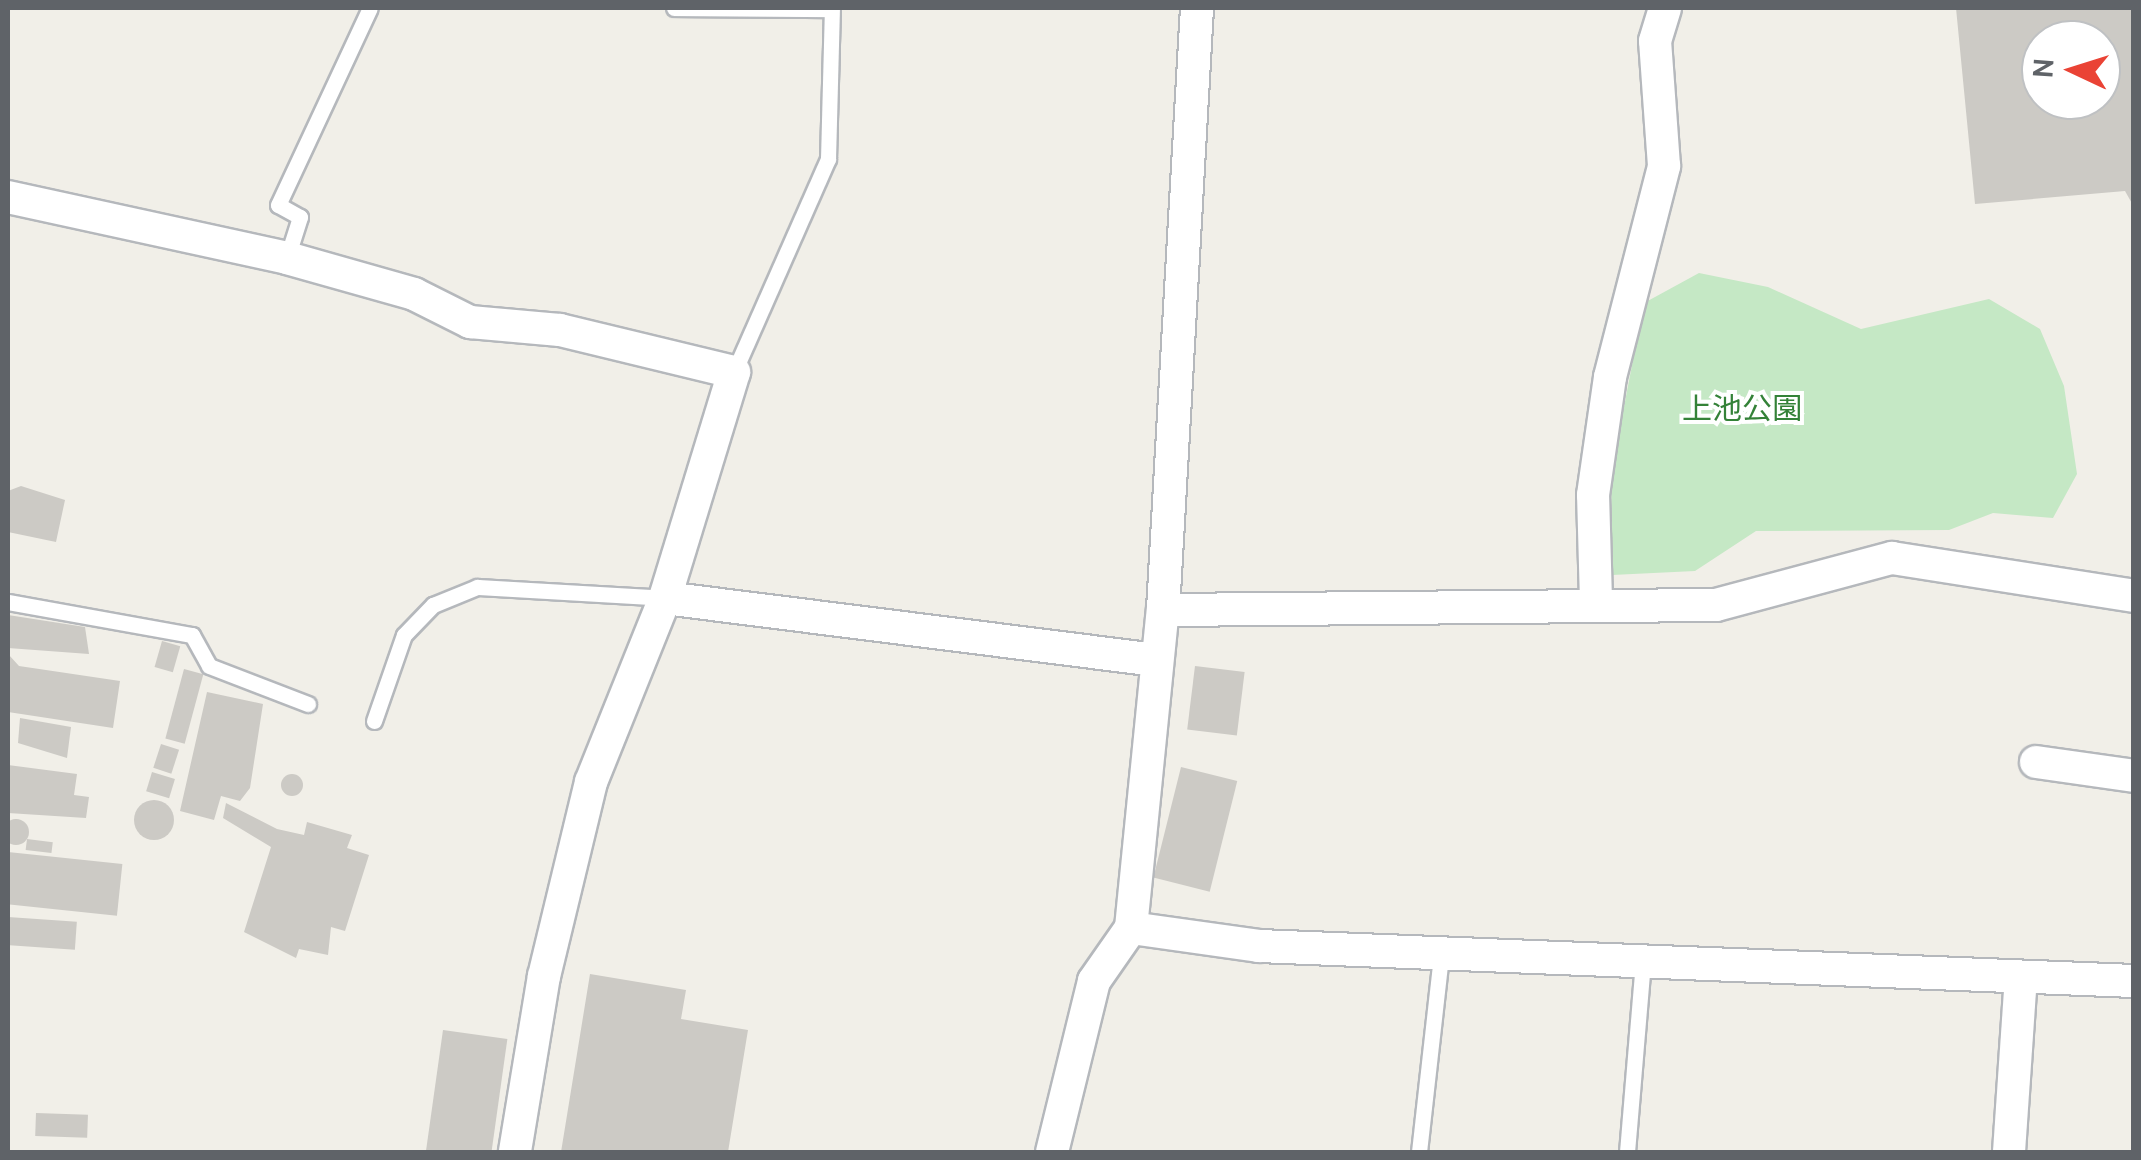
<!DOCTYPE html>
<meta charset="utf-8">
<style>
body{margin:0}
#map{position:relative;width:2141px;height:1160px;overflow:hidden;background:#f1efe8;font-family:Cabin,"Noto Sans JP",sans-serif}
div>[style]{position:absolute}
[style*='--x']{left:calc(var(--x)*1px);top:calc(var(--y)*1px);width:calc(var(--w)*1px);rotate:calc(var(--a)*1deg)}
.green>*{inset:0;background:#c5e8c5}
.building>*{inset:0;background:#cccac5;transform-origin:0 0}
.round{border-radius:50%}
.roads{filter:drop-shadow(2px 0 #b5b8bc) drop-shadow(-2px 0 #b5b8bc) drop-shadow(0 2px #b5b8bc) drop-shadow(0 -2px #b5b8bc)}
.lane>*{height:15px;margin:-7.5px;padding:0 7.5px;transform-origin:7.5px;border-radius:7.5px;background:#fff}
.street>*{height:32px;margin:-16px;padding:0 16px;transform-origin:16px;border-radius:16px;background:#fff}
span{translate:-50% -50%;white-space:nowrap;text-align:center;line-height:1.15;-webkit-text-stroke:8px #fff;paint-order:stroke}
.park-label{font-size:30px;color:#348238}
.frame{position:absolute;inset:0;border:10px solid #5f6368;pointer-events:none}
.north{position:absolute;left:2021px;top:20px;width:100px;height:100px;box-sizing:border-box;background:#fff;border:2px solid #bfc1c3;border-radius:50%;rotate:274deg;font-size:28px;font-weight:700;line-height:40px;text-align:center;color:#5f6368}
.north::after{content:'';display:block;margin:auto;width:35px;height:45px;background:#ea4335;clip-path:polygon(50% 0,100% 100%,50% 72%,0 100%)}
</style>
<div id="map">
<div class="green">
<i style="clip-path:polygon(1699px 273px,1768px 287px,1861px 329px,1989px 299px,2040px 329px,2064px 386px,2077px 474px,2053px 518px,1993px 513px,1949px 530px,1756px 531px,1695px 571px,1612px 575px,1611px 474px,1644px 303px)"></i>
</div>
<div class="building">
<i style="clip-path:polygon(evenodd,1956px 8px,2134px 8px,2134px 207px,2125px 191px,1975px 204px,1956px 8px,2041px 40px,2101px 40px,2101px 100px,2041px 100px,2041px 40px)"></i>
<i style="clip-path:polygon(21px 486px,65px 500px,56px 542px,8px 532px,8px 491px)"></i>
<i style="clip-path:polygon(8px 615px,85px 627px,89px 654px,8px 648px)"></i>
<i style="left:162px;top:641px;width:19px;height:27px;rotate:16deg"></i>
<i style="clip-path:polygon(9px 655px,19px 666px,120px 681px,113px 728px,8px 712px)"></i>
<i style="left:1195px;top:666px;width:50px;height:64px;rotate:7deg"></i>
<i style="left:184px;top:669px;width:20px;height:72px;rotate:15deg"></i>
<i style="clip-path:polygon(207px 692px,263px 704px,250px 788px,240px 801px,221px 796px,214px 820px,180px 811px)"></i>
<i style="clip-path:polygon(20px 718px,71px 727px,67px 758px,18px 743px)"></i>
<i style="left:161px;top:744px;width:19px;height:25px;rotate:18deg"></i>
<i style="clip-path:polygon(8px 765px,77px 774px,74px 795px,89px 797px,86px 818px,8px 813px)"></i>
<i style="left:1181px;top:767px;width:58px;height:114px;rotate:14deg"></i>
<i style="left:152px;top:772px;width:24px;height:20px;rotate:17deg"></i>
<i class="round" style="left:281px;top:774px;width:22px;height:22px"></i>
<i class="round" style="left:134px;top:800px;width:40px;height:40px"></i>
<i style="clip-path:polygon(226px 803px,277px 829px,304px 835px,307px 822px,352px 835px,347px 848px,369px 855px,345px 931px,331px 927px,328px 955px,299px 949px,296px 958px,244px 932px,271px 847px,223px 818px)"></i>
<i class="round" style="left:3px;top:819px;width:26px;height:26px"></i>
<i style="left:27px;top:839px;width:26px;height:11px;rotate:7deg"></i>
<i style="left:8px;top:852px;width:115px;height:52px;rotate:6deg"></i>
<i style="left:8px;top:917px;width:69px;height:28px;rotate:4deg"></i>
<i style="clip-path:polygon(590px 974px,686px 990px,681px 1019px,748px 1030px,728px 1152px,561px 1152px)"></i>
<i style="left:443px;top:1030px;width:65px;height:123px;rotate:8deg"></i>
<i style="left:36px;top:1113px;width:52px;height:23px;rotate:2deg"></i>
</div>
<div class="roads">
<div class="lane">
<i style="--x:674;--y:8;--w:157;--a:0.4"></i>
<i style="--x:287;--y:258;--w:43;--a:-72.4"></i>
<i style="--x:300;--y:217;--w:25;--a:-151"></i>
<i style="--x:278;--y:205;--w:217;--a:-65"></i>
<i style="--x:734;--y:372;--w:233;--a:-66.2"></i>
<i style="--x:828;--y:159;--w:151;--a:-88.5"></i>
<i style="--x:8;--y:602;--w:187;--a:10.2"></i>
<i style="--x:192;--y:635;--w:35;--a:61"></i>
<i style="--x:209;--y:666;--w:106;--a:21"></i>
<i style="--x:374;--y:721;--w:91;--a:-70.8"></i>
<i style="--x:404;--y:635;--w:42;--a:-46"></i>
<i style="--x:433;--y:605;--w:48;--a:-22.2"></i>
<i style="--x:477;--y:587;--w:188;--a:3.3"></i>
<i style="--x:1419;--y:1152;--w:197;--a:-83.6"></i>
<i style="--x:1627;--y:1152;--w:190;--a:-85.2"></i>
</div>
<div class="street">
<i style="--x:8;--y:197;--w:286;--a:12.3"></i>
<i style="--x:287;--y:258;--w:132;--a:15.8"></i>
<i style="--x:414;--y:294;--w:63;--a:26.6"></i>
<i style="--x:470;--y:322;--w:90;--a:5.1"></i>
<i style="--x:560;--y:330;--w:179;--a:13.6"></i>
<i style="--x:734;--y:372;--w:236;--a:107"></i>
<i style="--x:665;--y:598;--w:198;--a:111.9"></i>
<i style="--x:591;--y:782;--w:200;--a:103.6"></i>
<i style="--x:544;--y:976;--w:178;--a:99.4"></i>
<i style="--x:665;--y:598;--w:495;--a:7.2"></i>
<i style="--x:1596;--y:601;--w:106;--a:-91.6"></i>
<i style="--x:1593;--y:495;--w:119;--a:-81.8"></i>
<i style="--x:1610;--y:377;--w:218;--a:-75.6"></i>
<i style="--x:1664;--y:166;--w:125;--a:-94.1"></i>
<i style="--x:1655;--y:41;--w:34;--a:-73"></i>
<i style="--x:1163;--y:610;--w:553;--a:-0.52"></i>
<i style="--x:1716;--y:605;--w:182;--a:-15"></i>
<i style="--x:1892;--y:558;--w:245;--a:8.9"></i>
<i style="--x:2036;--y:762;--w:99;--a:8.1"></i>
<i style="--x:1131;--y:928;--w:129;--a:8"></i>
<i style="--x:1259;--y:946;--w:876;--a:2.29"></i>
<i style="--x:1052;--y:1152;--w:176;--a:-76.2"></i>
<i style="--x:1094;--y:981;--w:65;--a:-55.1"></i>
<i style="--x:1131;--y:928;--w:320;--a:-84.3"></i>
<i style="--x:1163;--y:610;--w:603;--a:-86.77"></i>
<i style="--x:2009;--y:1152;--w:175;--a:-86.1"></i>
</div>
</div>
<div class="park-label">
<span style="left:1742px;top:409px">上池公園</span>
</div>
<div class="frame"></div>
<div class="north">N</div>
</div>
